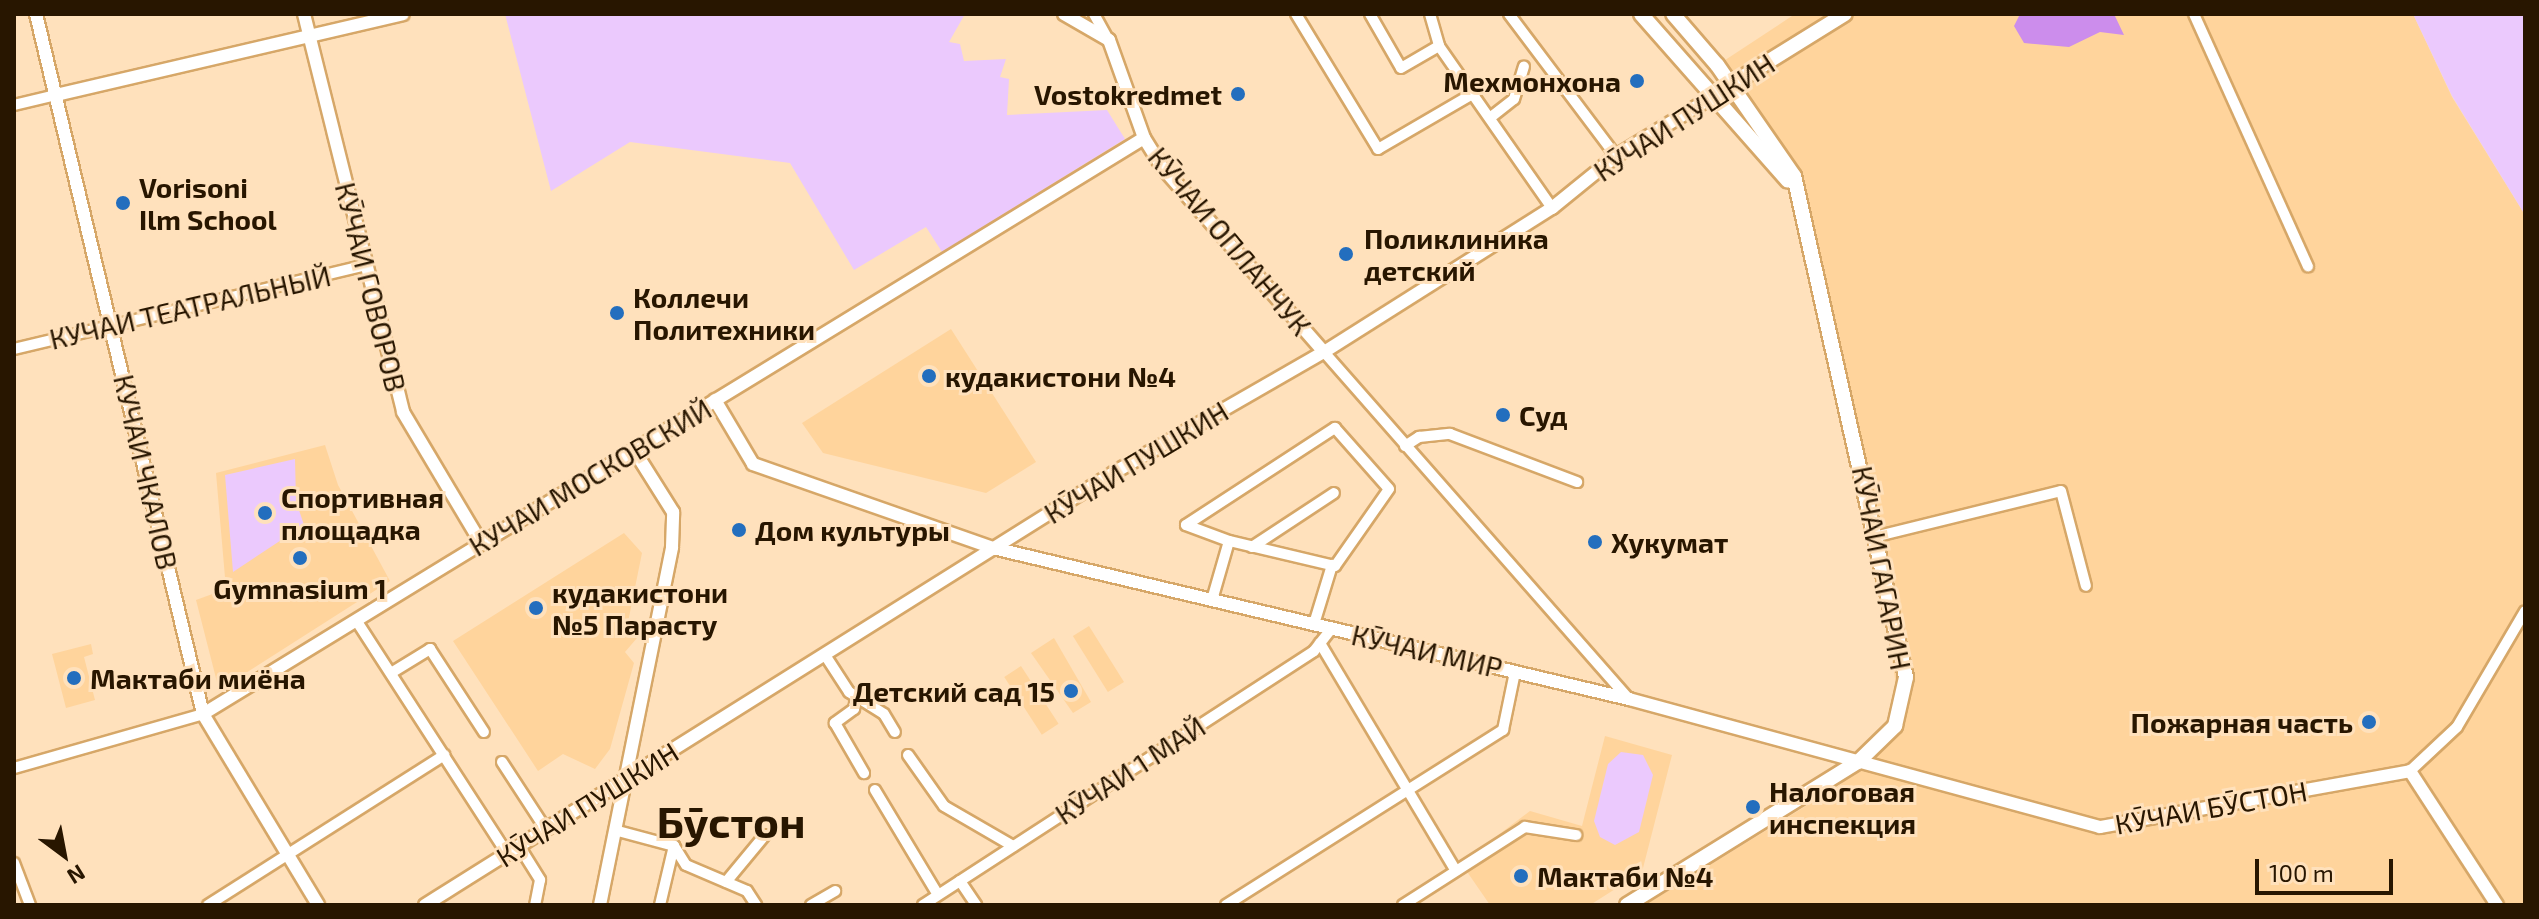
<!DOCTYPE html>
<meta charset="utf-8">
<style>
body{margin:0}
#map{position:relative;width:2539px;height:919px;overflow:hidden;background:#ffe1bc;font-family:"Exo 2",sans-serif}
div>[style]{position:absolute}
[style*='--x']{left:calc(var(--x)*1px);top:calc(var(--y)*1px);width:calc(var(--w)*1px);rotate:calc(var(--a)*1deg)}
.built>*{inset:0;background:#ffd49c;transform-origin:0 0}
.green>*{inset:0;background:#ebc9fd}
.forest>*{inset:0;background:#cc8dec}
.roads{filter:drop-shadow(2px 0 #d6a768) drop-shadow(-2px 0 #d6a768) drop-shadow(0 2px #d6a768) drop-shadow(0 -2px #d6a768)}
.minor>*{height:10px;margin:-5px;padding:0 5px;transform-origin:5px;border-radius:5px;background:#fff}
.tertiary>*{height:12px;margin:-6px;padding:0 6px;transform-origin:6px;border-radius:6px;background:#fff}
.secondary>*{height:14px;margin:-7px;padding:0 7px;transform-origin:7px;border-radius:7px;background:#fff}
.dots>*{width:22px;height:22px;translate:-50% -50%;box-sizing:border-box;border:4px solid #ffe1bc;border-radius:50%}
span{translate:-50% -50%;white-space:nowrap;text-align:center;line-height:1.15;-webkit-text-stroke:6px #ffe1bc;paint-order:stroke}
.poi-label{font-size:28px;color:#281600;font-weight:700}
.right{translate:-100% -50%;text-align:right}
.left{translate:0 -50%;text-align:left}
.street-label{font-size:28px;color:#281600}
.town-label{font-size:44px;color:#281600;font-weight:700}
.frame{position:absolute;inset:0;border:16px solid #281600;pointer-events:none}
.north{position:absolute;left:24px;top:815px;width:80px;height:80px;-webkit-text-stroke:6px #ffe1bc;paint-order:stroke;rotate:148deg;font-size:22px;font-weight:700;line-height:32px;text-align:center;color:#281600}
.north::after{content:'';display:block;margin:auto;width:28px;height:36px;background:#281600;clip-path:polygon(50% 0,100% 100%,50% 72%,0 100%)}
.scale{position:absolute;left:2255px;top:859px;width:138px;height:36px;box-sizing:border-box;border:4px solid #281600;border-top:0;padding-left:10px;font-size:24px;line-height:28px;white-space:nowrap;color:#281600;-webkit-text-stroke:6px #ffe1bc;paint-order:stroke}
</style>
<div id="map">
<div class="built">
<i style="clip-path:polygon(1795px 14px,2413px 14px,2452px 97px,2525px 215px,2525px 905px,1645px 905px,1840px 785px,1891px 738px,1897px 691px,1878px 570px,1784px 163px,1713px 68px)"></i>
<i style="clip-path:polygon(951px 329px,1036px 462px,986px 493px,823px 453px,802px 423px)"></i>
<i style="clip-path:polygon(325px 445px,338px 485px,390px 581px,219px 690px,196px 600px,226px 589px,216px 473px)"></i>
<i style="clip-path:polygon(624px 533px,642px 553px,626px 632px,637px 638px,625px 652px,634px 663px,610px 749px,595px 769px,563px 754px,538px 771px,453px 641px)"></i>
<i style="left:1089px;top:626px;width:66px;height:19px;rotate:58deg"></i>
<i style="clip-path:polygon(1054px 638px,1091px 702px,1073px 713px,1031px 653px)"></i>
<i style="clip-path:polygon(91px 644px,93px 654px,84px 657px,95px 700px,66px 708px,52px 654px)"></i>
<i style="left:1021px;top:666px;width:69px;height:20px;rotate:57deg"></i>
<i style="clip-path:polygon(1605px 736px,1672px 755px,1642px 872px,1590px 905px,1490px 905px,1461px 863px,1530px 811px,1582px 826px)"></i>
</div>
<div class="green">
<i style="clip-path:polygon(505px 14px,965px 14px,949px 42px,960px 44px,964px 61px,1006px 59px,1000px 77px,1009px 79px,1007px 115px,1107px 110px,1125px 139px,942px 252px,926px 227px,854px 270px,790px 163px,630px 142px,551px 191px)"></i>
<i style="clip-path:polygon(2413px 14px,2525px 14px,2525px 215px,2452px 96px)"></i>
<i style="clip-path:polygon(295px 459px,296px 501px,304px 525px,233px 572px,225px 475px)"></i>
<i style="clip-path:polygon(1621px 752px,1643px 755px,1653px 775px,1639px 832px,1615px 845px,1600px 837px,1594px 821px,1608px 764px)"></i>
</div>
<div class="forest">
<i style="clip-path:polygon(2020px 14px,2114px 14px,2124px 35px,2100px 32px,2069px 47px,2024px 43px,2014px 26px)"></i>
</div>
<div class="roads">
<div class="minor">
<i style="--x:1094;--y:14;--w:29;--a:61"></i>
<i style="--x:1296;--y:14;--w:158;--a:58.7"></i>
<i style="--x:1378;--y:149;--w:113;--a:-30.2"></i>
<i style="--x:1370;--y:14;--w:62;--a:60.1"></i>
<i style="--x:1401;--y:68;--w:44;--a:-30.1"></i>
<i style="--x:1430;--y:14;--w:33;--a:74"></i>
<i style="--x:1439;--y:46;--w:198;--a:55.1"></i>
<i style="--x:1509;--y:14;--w:178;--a:53"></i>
<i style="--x:2194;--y:14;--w:277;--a:65.7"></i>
<i style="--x:14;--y:105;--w:43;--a:-13.4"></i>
<i style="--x:1491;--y:117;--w:29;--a:-38"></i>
<i style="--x:1514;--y:99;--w:34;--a:-73"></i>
<i style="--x:14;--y:349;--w:362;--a:-13.4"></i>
<i style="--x:1324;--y:352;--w:462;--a:48.7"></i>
<i style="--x:1405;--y:446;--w:17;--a:-33"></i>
<i style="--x:1419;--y:437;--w:31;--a:-6"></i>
<i style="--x:1450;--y:434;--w:136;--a:20.7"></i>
<i style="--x:1878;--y:536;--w:188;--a:-13.8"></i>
<i style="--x:2061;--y:491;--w:98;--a:75.3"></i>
<i style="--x:1252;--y:547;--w:98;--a:-33.4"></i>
<i style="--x:1212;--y:600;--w:61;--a:-73.9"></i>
<i style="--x:1229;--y:541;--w:46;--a:-159.6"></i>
<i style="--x:1186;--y:525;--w:178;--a:-33.1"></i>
<i style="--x:1335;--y:428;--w:81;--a:48.5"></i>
<i style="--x:1389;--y:489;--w:94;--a:125"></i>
<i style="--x:1335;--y:566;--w:109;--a:-166.7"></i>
<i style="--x:356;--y:620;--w:278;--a:57.1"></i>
<i style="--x:1314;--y:624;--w:62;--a:-73"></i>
<i style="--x:1320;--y:643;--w:265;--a:59.2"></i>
<i style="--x:825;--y:655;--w:44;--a:57"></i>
<i style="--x:849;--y:692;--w:41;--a:32.2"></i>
<i style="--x:884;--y:714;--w:21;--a:59"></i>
<i style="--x:391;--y:673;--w:46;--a:-31.6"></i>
<i style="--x:430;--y:649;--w:99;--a:57"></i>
<i style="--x:856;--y:697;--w:12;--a:99"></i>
<i style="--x:854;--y:709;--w:24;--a:144"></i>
<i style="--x:835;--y:723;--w:58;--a:59.9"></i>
<i style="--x:908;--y:755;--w:62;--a:54.8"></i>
<i style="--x:944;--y:806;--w:80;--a:30.1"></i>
<i style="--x:502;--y:762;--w:79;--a:56.9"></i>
<i style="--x:14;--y:768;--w:197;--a:-15.9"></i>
<i style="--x:2410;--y:771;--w:64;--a:-43.1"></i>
<i style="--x:2457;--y:727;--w:134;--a:-59.6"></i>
<i style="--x:875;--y:790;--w:122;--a:59"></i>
<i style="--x:618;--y:831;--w:58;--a:15"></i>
<i style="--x:674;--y:846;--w:22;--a:58"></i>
<i style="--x:686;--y:865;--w:66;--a:23.1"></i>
<i style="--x:747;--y:891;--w:17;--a:57"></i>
<i style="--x:519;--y:846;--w:40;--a:58"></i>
<i style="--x:540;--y:880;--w:25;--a:101"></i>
<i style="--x:14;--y:863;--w:45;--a:69.1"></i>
<i style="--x:960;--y:881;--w:29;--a:56"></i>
<i style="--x:726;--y:882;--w:61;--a:-50.3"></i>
<i style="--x:208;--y:905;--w:280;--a:-32.4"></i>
<i style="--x:660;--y:905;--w:61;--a:-76.7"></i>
<i style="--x:811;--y:905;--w:28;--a:-30"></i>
<i style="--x:923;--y:905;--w:466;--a:-33"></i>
<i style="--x:1314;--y:651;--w:29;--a:-52"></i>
<i style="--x:1226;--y:905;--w:328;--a:-32.3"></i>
<i style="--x:1503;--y:730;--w:59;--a:-78.3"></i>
<i style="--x:1403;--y:905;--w:145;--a:-32.6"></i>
<i style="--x:1525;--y:827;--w:52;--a:8.9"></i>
</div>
<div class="tertiary">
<i style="--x:36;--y:14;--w:720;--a:76.58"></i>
<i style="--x:203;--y:714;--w:223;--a:58.9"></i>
<i style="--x:304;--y:14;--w:410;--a:76"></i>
<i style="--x:403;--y:412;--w:152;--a:59.2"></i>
<i style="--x:1064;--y:14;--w:52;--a:30"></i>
<i style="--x:1109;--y:40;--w:104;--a:70.3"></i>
<i style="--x:1144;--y:138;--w:34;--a:58"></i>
<i style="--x:1162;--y:167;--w:246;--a:48.8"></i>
<i style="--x:56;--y:95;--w:356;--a:-13.1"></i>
<i style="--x:715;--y:400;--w:74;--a:59.3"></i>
<i style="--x:753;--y:464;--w:254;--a:19.3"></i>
<i style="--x:993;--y:548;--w:654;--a:13.36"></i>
<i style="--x:1629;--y:699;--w:488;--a:15.2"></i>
<i style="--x:2100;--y:827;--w:315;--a:-10.2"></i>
<i style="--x:2410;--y:771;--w:160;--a:57"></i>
<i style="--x:203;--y:714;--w:1103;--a:-31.47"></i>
<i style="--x:425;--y:905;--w:815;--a:-32.11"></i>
<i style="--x:1115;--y:472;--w:241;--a:-29.9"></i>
<i style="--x:1324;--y:352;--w:270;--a:-32.3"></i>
<i style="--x:1552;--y:208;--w:82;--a:-39.1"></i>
<i style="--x:1616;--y:156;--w:115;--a:-31.5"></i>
<i style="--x:600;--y:905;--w:365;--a:-78.6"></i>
<i style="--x:672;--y:547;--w:35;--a:-88"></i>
<i style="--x:673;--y:512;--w:73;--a:-122.2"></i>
</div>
<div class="secondary">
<i style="--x:1641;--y:14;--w:222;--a:48.6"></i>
<i style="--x:1724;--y:89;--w:142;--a:-31.8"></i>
<i style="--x:1627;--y:905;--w:272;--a:-31.8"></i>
<i style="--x:1858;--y:762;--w:52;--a:-44.2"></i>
<i style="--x:1895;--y:726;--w:50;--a:-77.3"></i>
<i style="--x:1906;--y:677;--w:513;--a:-102.6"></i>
<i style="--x:1794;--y:176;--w:135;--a:-124.7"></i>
<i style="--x:1717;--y:65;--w:67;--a:-130.8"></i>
</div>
</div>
<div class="dots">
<i style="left:1637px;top:81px;background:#236ebe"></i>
<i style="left:1238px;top:94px;background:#236ebe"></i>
<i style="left:123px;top:203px;background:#236ebe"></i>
<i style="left:1346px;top:254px;background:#236ebe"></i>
<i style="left:617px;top:313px;background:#236ebe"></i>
<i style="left:929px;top:376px;background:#236ebe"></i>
<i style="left:1503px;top:415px;background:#236ebe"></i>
<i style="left:265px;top:513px;background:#236ebe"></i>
<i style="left:739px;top:530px;background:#236ebe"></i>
<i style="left:1595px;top:542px;background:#236ebe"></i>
<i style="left:300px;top:558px;background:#236ebe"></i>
<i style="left:536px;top:608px;background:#236ebe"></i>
<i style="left:74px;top:678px;background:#236ebe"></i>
<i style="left:1071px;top:691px;background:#236ebe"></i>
<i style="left:2369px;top:722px;background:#236ebe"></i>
<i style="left:1753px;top:807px;background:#236ebe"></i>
<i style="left:1521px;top:876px;background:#236ebe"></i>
</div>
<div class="poi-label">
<span class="right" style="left:1621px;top:81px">Мехмонхона</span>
<span class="right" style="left:1222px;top:94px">Vostokredmet</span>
<span class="left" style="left:139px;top:203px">Vorisoni<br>Ilm School</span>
<span class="left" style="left:1364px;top:254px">Поликлиника<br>детский</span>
<span class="left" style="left:633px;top:313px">Коллечи<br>Политехники</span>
<span class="left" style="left:945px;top:376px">кудакистони №4</span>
<span class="left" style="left:1519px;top:415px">Суд</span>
<span class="left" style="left:281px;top:513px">Спортивная<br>площадка</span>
<span class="left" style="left:755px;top:530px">Дом культуры</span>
<span class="left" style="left:1611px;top:542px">Хукумат</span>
<span style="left:300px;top:588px">Gymnasium 1</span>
<span class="left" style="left:552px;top:608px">кудакистони<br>№5 Парасту</span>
<span class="left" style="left:90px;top:678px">Мактаби миёна</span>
<span class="right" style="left:1055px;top:691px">Детский сад 15</span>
<span class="right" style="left:2353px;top:722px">Пожарная часть</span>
<span class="left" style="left:1769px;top:807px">Налоговая<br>инспекция</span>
<span class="left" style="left:1537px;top:876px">Мактаби №4</span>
</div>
<div class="street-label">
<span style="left:1684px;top:117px;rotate:-33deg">КӮЧАИ ПУШКИН</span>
<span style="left:1230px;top:241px;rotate:50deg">КӮЧАИ ОПЛАНЧУК</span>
<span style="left:371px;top:287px;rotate:76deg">КӮЧАИ ГОВОРОВ</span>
<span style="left:190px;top:307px;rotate:-13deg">КУЧАИ ТЕАТРАЛЬНЫЙ</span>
<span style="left:1136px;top:462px;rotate:-31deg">КӮЧАИ ПУШКИН</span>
<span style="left:146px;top:472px;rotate:77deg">КУЧАИ ЧКАЛОВ</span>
<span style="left:590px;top:477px;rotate:-31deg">КУЧАИ МОСКОВСКИЙ</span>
<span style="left:1882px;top:568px;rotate:79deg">КӮЧАИ ГАГАРИН</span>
<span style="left:1427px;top:651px;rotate:13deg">КӮЧАИ МИР</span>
<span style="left:1130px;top:770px;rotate:-33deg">КӮЧАИ 1 МАЙ</span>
<span style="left:587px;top:804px;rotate:-32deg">КӮЧАИ ПУШКИН</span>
<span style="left:2211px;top:807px;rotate:-10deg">КӮЧАИ БӮСТОН</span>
</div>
<div class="town-label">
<span style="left:731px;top:821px">Бӯстон</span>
</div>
<div class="frame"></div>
<div class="north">N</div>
<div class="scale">100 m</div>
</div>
